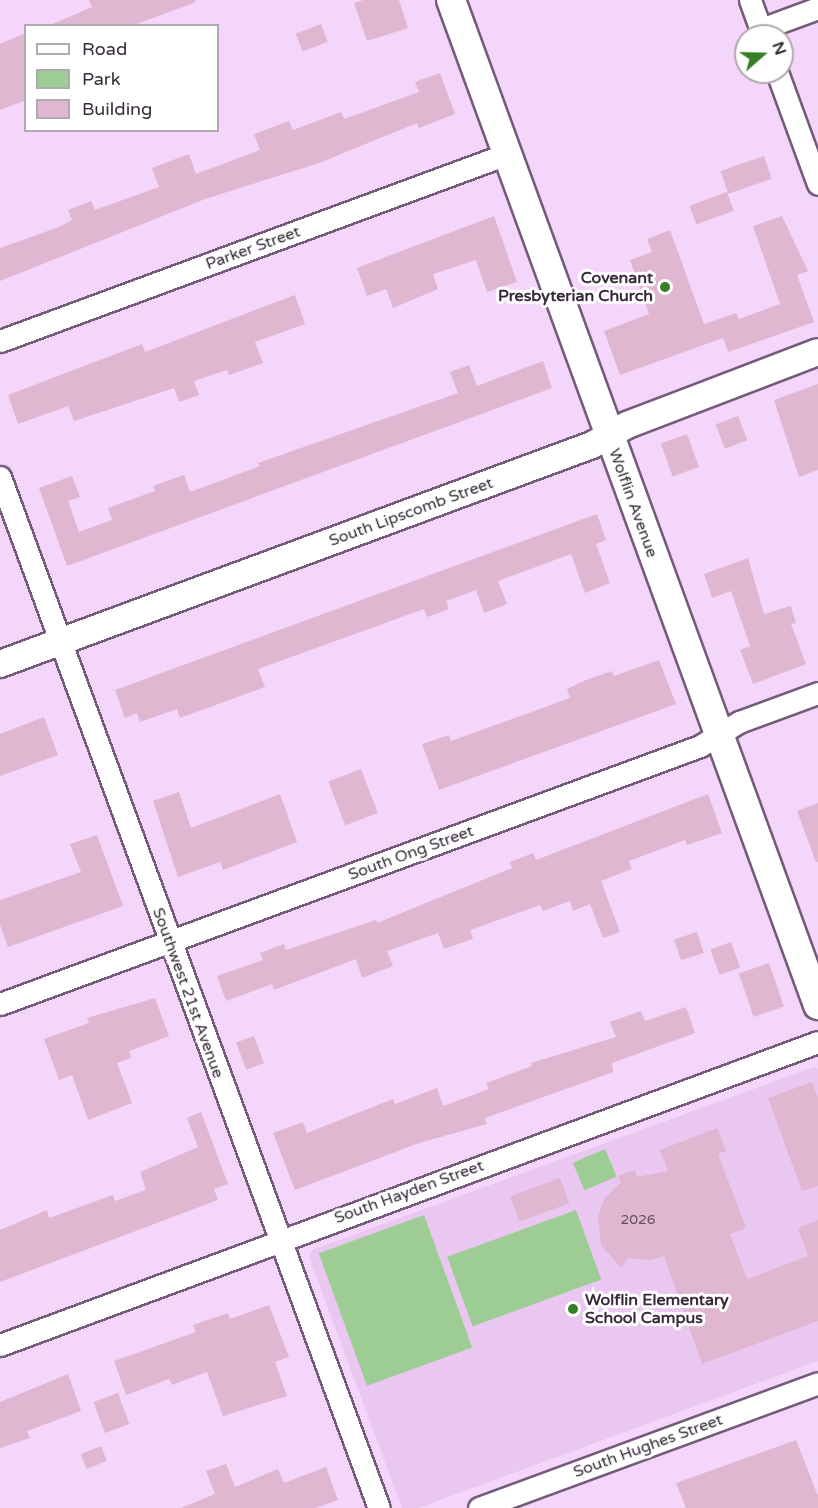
<!DOCTYPE html>
<style>
body{margin:0}
#map{position:relative;width:818px;height:1508px;overflow:hidden;background:#f3d6f9;font-family:"Varela Round",sans-serif}
div>[style]{position:absolute}
[style*='--x']{left:calc(var(--x)*1px);top:calc(var(--y)*1px);width:calc(var(--w)*1px);rotate:calc(var(--a)*1deg)}
.built>*{inset:0;background:#eac7f1}
.green>*{inset:0;background:#9dcd95;transform-origin:0 0}
.building>*{inset:0;background:#e0b7d0;transform-origin:0 0}
.roads{filter:drop-shadow(2px 0 #745b79) drop-shadow(-2px 0 #745b79) drop-shadow(0 2px #745b79) drop-shadow(0 -2px #745b79)}
.minor>*{height:21px;margin:-10.5px;padding:0 10.5px;transform-origin:10.5px;border-radius:10.5px;background:#fff}
.tertiary>*{height:26px;margin:-13px;padding:0 13px;transform-origin:13px;border-radius:13px;background:#fff}
.secondary>*{height:28px;margin:-14px;padding:0 14px;transform-origin:14px;border-radius:14px;background:#fff}
.dots>*{width:16px;height:16px;translate:-50% -50%;box-sizing:border-box;border:3px solid #fff;border-radius:50%}
span{translate:-50% -50%;white-space:nowrap;text-align:center;line-height:1.15;-webkit-text-stroke:6px #fff;paint-order:stroke}
.number-label{font-size:14px;color:#604e5e}
.number-label span{-webkit-text-stroke-width:0}
.street-label{font-size:16px;color:#362b38}
.poi-label{font-size:16px;color:#362b38;font-weight:700}
.right{translate:-100% -50%;text-align:right}
.left{translate:0 -50%;text-align:left}
.legend{position:absolute;left:24px;top:24px;width:195px;height:108px;box-sizing:border-box;background:#fff;border:2px solid #afaaaf;margin:0;padding:8px 10px;list-style:none;font-size:18px;color:#362b38}
.legend li{display:flex;align-items:center;gap:12px;height:30px}
.legend b{width:30px;border:2px solid #afaaaf}
.north{position:absolute;left:734px;top:24px;width:60px;height:60px;box-sizing:border-box;background:#fff;border:2px solid #afaaaf;border-radius:50%;rotate:70deg;font-size:16px;font-weight:700;line-height:24px;text-align:center;color:#362b38}
.north::after{content:'';display:block;margin:auto;width:21px;height:27px;background:#347f27;clip-path:polygon(50% 0,100% 100%,50% 72%,0 100%)}
</style>
<div id="map">
<div class="built">
<i style="clip-path:polygon(814px 1067px,818px 1069px,818px 1361px,418px 1508px,402px 1508px,309px 1257px,312px 1250px)"></i>
</div>
<div class="green">
<i style="left:605px;top:1149px;width:30px;height:35px;rotate:67deg"></i>
<i style="left:576px;top:1210px;width:74px;height:137px;rotate:70deg"></i>
<i style="left:424px;top:1215px;width:141px;height:112px;rotate:70deg"></i>
</div>
<div class="building">
<i style="clip-path:polygon(89px 0,195px 0,196px 2px,131px 26px,48px 26px,92px 7px)"></i>
<i style="clip-path:polygon(363px 0,399px 0,408px 28px,367px 41px,354px 3px)"></i>
<i style="left:321px;top:24px;width:19px;height:27px;rotate:69deg"></i>
<i style="clip-path:polygon(26px 33px,26px 100px,0 110px,0 44px)"></i>
<i style="clip-path:polygon(440px 73px,455px 114px,419px 128px,417px 123px,319px 163px,205px 199px,0 281px,0 248px,59px 227px,72px 220px,68px 210px,91px 201px,95px 210px,159px 187px,152px 168px,189px 154px,196px 174px,260px 150px,254px 134px,289px 121px,293px 130px,341px 112px,344px 119px,419px 92px,415px 82px)"></i>
<i style="left:764px;top:156px;width:24px;height:46px;rotate:71deg"></i>
<i style="left:727px;top:192px;width:20px;height:40px;rotate:70deg"></i>
<i style="clip-path:polygon(494px 216px,517px 282px,487px 292px,476px 260px,433px 274px,438px 289px,393px 308px,386px 289px,367px 296px,357px 268px)"></i>
<i style="clip-path:polygon(782px 216px,808px 271px,797px 275px,814px 322px,728px 352px,723px 338px,620px 375px,604px 331px,649px 314px,630px 260px,652px 252px,647px 239px,670px 230px,704px 324px,736px 313px,739px 319px,780px 304px,753px 226px)"></i>
<i style="clip-path:polygon(295px 295px,305px 324px,255px 342px,263px 363px,229px 375px,227px 370px,194px 381px,199px 395px,179px 402px,174px 388px,74px 421px,68px 406px,18px 424px,8px 395px,142px 344px,145px 352px)"></i>
<i style="clip-path:polygon(543px 361px,552px 388px,67px 566px,39px 488px,72px 476px,80px 497px,68px 501px,79px 532px,112px 520px,108px 508px,155px 491px,153px 486px,184px 475px,190px 492px,260px 466px,258px 463px,458px 393px,450px 372px,469px 365px,477px 386px)"></i>
<i style="clip-path:polygon(818px 384px,818px 470px,799px 477px,774px 400px)"></i>
<i style="left:738px;top:416px;width:26px;height:24px;rotate:69deg"></i>
<i style="left:687px;top:434px;width:35px;height:28px;rotate:70deg"></i>
<i style="clip-path:polygon(597px 514px,606px 540px,596px 544px,610px 583px,585px 593px,571px 554px,498px 581px,507px 604px,484px 613px,476px 590px,446px 601px,449px 609px,427px 617px,424px 609px,258px 669px,265px 687px,180px 718px,177px 709px,140px 722px,137px 713px,125px 718px,115px 690px)"></i>
<i style="clip-path:polygon(748px 558px,764px 614px,791px 606px,796px 623px,791px 624px,806px 664px,753px 684px,740px 650px,750px 646px,731px 591px,712px 598px,704px 574px)"></i>
<i style="clip-path:polygon(659px 660px,676px 704px,439px 790px,422px 744px,449px 735px,451px 741px,570px 698px,567px 689px,586px 680px,612px 671px,614px 676px)"></i>
<i style="clip-path:polygon(44px 717px,58px 755px,0 776px,0 734px)"></i>
<i style="left:361px;top:769px;width:47px;height:35px;rotate:69deg"></i>
<i style="clip-path:polygon(179px 792px,191px 828px,280px 794px,297px 842px,223px 870px,220px 862px,178px 877px,153px 801px)"></i>
<i style="clip-path:polygon(708px 794px,722px 833px,687px 845px,685px 840px,629px 861px,632px 869px,601px 881px,620px 932px,603px 938px,590px 904px,573px 911px,570px 901px,543px 911px,540px 905px,470px 930px,473px 939px,444px 949px,438px 933px,387px 951px,393px 966px,362px 978px,356px 959px,274px 990px,272px 984px,226px 1001px,217px 976px,263px 960px,260px 953px,284px 944px,286px 950px,376px 920px,377px 923px,512px 868px,510px 862px,533px 853px,536px 860px)"></i>
<i style="clip-path:polygon(818px 803px,818px 862px,816px 862px,797px 811px)"></i>
<i style="clip-path:polygon(97px 835px,123px 906px,8px 947px,0 925px,0 900px,81px 872px,70px 844px)"></i>
<i style="left:697px;top:932px;width:22px;height:24px;rotate:72deg"></i>
<i style="left:731px;top:942px;width:27px;height:22px;rotate:70deg"></i>
<i style="left:769px;top:963px;width:46px;height:32px;rotate:71deg"></i>
<i style="clip-path:polygon(155px 998px,169px 1036px,129px 1051px,131px 1058px,117px 1063px,132px 1103px,88px 1120px,72px 1075px,59px 1080px,44px 1039px,89px 1023px,87px 1018px)"></i>
<i style="clip-path:polygon(686px 1007px,695px 1033px,612px 1063px,613px 1072px,485px 1118px,487px 1124px,419px 1143px,295px 1190px,273px 1133px,303px 1122px,307px 1133px,393px 1099px,395px 1104px,437px 1088px,443px 1106px,489px 1089px,486px 1083px,532px 1066px,531px 1063px,616px 1037px,610px 1022px,641px 1011px,645px 1021px)"></i>
<i style="left:254px;top:1036px;width:29px;height:19px;rotate:70deg"></i>
<i style="clip-path:polygon(812px 1082px,818px 1097px,818px 1186px,802px 1191px,768px 1098px)"></i>
<i style="clip-path:polygon(201px 1112px,228px 1184px,214px 1189px,218px 1200px,0 1282px,0 1230px,47px 1210px,49px 1218px,113px 1195px,115px 1201px,146px 1190px,140px 1172px,198px 1147px,187px 1118px)"></i>
<i style="clip-path:polygon(717px 1128px,726px 1151px,718px 1154px,746px 1228px,730px 1234px,747px 1279px,808px 1256px,798px 1228px,818px 1220px,818px 1321px,702px 1364px,664px 1256px,650px 1260px,628px 1258px,621px 1268px,601px 1245px,598px 1217px,604px 1199px,621px 1182px,618px 1176px,635px 1170px,637px 1177px,668px 1171px,660px 1150px)"></i>
<i style="left:560px;top:1178px;width:27px;height:53px;rotate:70deg"></i>
<i style="clip-path:polygon(269px 1305px,289px 1357px,275px 1362px,287px 1396px,223px 1416px,207px 1372px,172px 1385px,169px 1379px,126px 1395px,114px 1361px,196px 1332px,193px 1325px,228px 1313px,230px 1319px)"></i>
<i style="clip-path:polygon(68px 1374px,81px 1411px,27px 1431px,30px 1438px,0 1448px,0 1402px)"></i>
<i style="left:118px;top:1393px;width:33px;height:26px;rotate:70deg"></i>
<i style="clip-path:polygon(796px 1440px,818px 1496px,818px 1508px,686px 1508px,676px 1483px)"></i>
<i style="left:101px;top:1446px;width:16px;height:22px;rotate:68deg"></i>
<i style="clip-path:polygon(226px 1464px,235px 1487px,278px 1469px,284px 1483px,326px 1467px,338px 1500px,315px 1508px,181px 1508px,215px 1494px,206px 1471px)"></i>
</div>
<div class="roads">
<div class="minor">
<i style="--x:750;--y:0;--w:38;--a:70"></i>
<i style="--x:761;--y:29;--w:61;--a:-20.2"></i>
<i style="--x:777;--y:72;--w:119;--a:69.9"></i>
<i style="--x:0;--y:341;--w:540;--a:-20.25"></i>
<i style="--x:0;--y:477;--w:1098;--a:69.82"></i>
<i style="--x:0;--y:1004;--w:746;--a:-20.23"></i>
<i style="--x:700;--y:746;--w:46;--a:-31.6"></i>
<i style="--x:739;--y:722;--w:84;--a:-20.2"></i>
<i style="--x:0;--y:1345;--w:872;--a:-20.33"></i>
<i style="--x:479;--y:1508;--w:361;--a:-20.2"></i>
</div>
<div class="tertiary">
<i style="--x:0;--y:664;--w:631;--a:-20.3"></i>
<i style="--x:592;--y:445;--w:40;--a:-29.7"></i>
<i style="--x:627;--y:425;--w:204;--a:-20.9"></i>
</div>
<div class="secondary">
<i style="--x:451;--y:0;--w:1070;--a:69.94"></i>
</div>
</div>
<div class="dots">
<i style="left:665px;top:287px;background:#347f27"></i>
<i style="left:573px;top:1309px;background:#347f27"></i>
</div>
<div class="number-label">
<span style="left:638px;top:1220px">2026</span>
</div>
<div class="street-label">
<span style="left:253px;top:248px;rotate:-20deg">Parker Street</span>
<span style="left:633px;top:503px;rotate:70deg">Wolflin Avenue</span>
<span style="left:411px;top:512px;rotate:-20deg">South Lipscomb Street</span>
<span style="left:411px;top:853px;rotate:-20deg">South Ong Street</span>
<span style="left:188px;top:993px;rotate:70deg">Southwest 21st Avenue</span>
<span style="left:409px;top:1192px;rotate:-20deg">South Hayden Street</span>
<span style="left:648px;top:1446px;rotate:-20deg">South Hughes Street</span>
</div>
<div class="poi-label">
<span class="right" style="left:653px;top:287px">Covenant<br>Presbyterian Church</span>
<span class="left" style="left:585px;top:1309px">Wolflin Elementary<br>School Campus</span>
</div>
<ul class="legend">
<li><b style="height:8px;background:#fff"></b>Road</li>
<li><b style="height:16px;background:#9dcd95"></b>Park</li>
<li><b style="height:16px;background:#e0b7d0"></b>Building</li>
</ul>
<div class="north">N</div>
</div>
